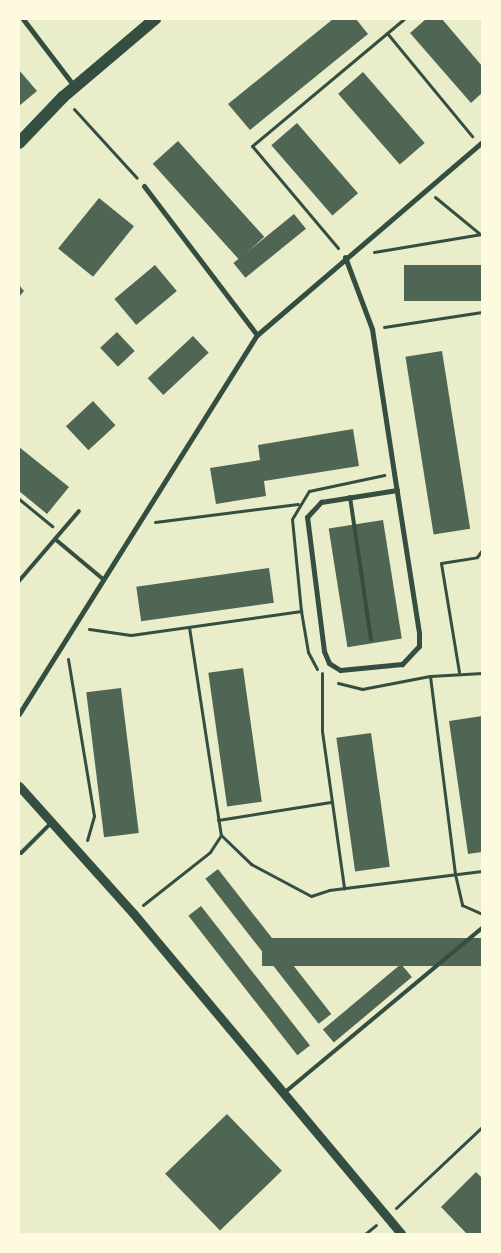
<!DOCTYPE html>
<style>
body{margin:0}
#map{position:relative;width:501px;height:1253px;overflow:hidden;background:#e9edc9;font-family:"Work Sans",sans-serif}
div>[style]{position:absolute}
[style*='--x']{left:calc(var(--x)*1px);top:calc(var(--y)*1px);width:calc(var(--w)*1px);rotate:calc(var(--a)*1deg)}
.building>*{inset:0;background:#4f6655;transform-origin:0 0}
.path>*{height:3px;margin:-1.5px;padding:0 1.5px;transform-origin:1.5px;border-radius:1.5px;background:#344e41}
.service>*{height:4px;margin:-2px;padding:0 2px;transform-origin:2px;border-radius:2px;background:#344e41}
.minor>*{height:5px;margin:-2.5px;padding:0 2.5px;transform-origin:2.5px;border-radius:2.5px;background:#344e41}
.tertiary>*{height:9px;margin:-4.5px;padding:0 4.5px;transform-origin:4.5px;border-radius:4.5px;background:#344e41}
.primary>*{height:12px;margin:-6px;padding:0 6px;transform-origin:6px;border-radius:6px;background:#344e41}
span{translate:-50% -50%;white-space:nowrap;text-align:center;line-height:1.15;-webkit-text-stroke:4.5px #fefae0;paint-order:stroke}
.frame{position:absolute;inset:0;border:20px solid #fefae0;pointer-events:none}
</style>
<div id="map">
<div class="building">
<i style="clip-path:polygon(333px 19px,356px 19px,368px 34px,250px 130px,228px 104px)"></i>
<i style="clip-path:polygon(426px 19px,442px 19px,482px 66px,482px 93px,471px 103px,410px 33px)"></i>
<i style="clip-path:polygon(19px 70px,37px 91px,19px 106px)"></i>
<i style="left:363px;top:72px;width:94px;height:33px;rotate:49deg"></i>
<i style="left:297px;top:123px;width:93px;height:34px;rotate:49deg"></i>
<i style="left:178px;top:141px;width:129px;height:34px;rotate:48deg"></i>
<i style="left:99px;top:198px;width:45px;height:65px;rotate:39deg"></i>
<i style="left:294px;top:214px;width:19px;height:78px;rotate:51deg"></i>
<i style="left:155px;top:265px;width:34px;height:53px;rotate:50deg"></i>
<i style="left:482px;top:265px;width:36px;height:78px;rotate:90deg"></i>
<i style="clip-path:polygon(19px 285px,24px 291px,19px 297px)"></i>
<i style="left:117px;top:332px;width:26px;height:23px;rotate:47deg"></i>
<i style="left:193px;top:336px;width:23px;height:62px;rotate:47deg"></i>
<i style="left:442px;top:351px;width:180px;height:37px;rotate:81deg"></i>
<i style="left:93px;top:401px;width:33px;height:37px;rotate:47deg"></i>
<i style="clip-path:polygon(353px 429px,359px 466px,264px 481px,266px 496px,216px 504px,210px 468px,260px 460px,258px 445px)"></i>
<i style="clip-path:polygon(19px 447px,69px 487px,47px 514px,19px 491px)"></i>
<i style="left:383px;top:520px;width:120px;height:55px;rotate:81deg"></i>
<i style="left:269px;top:568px;width:35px;height:134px;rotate:82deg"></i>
<i style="left:243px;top:668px;width:135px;height:35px;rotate:82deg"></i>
<i style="left:121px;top:688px;width:146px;height:35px;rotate:83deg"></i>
<i style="clip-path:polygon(482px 716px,482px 852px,468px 854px,449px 721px)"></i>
<i style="left:371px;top:733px;width:135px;height:35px;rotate:82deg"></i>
<i style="left:218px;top:869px;width:184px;height:16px;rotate:52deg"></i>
<i style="left:201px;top:906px;width:177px;height:16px;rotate:52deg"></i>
<i style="left:482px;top:938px;width:28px;height:220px;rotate:90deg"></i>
<i style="left:401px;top:964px;width:17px;height:102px;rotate:50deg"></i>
<i style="left:227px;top:1114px;width:79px;height:86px;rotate:46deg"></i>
<i style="clip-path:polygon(476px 1172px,482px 1178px,482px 1234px,467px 1234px,441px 1207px)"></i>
</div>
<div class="path">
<i style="--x:387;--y:33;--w:134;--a:50.5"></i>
<i style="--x:74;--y:109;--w:93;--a:47.6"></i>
<i style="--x:435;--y:197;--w:58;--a:39.4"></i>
<i style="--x:338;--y:248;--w:133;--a:-130.1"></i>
<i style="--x:252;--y:146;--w:198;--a:-39.9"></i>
<i style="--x:374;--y:252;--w:109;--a:-9.5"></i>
<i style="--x:384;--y:327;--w:99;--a:-8.7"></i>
<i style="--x:19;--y:499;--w:43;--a:39.3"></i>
<i style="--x:155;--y:522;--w:144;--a:-7.2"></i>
<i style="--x:189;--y:627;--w:210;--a:81.3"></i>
<i style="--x:89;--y:629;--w:42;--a:8.1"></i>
<i style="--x:131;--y:635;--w:172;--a:-8"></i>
<i style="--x:68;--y:659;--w:159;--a:80.6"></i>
<i style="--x:94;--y:816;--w:25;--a:106"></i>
<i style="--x:317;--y:669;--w:19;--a:-118"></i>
<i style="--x:308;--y:652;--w:42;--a:-99.7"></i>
<i style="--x:301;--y:611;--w:92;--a:-95.6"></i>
<i style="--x:292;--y:519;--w:33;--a:-59"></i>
<i style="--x:309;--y:491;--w:77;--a:-12"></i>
<i style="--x:459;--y:672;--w:110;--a:-99.4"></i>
<i style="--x:441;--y:563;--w:36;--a:-9"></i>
<i style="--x:477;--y:557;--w:9;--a:-54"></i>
<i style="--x:322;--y:673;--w:58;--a:90"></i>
<i style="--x:322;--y:731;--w:159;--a:82"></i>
<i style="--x:482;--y:673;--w:52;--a:176.7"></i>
<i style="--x:430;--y:676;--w:200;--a:82.8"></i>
<i style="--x:455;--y:874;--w:32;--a:77"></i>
<i style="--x:462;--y:905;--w:22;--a:24"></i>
<i style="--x:338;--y:683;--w:25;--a:14"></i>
<i style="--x:362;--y:689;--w:69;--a:-10.8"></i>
<i style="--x:218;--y:820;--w:114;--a:-9.1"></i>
<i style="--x:143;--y:905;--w:85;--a:-38.3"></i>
<i style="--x:210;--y:852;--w:20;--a:-57"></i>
<i style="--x:221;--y:835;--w:42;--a:44"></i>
<i style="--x:251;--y:864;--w:68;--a:28.1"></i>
<i style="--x:311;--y:896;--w:19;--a:-18"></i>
<i style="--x:329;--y:890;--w:154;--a:-7.1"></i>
<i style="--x:396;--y:1208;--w:118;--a:-43.3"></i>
<i style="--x:365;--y:1234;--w:14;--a:-39"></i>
</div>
<div class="service">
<i style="--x:350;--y:497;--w:144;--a:81.6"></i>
<i style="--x:55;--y:539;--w:64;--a:39.9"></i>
<i style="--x:19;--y:581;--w:92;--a:-49.4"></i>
<i style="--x:21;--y:853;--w:42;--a:-45"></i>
<i style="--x:284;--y:1093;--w:258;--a:-39.8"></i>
</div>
<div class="minor">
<i style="--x:23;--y:19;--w:84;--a:52.7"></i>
<i style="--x:144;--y:186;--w:187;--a:52.8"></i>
<i style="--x:345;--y:257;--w:77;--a:69.4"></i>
<i style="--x:372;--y:329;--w:146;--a:81.3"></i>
<i style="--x:394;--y:473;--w:162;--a:81.1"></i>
<i style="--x:419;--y:633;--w:13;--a:90"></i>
<i style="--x:419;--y:646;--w:25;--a:133"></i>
<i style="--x:402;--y:664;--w:62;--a:174.5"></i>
<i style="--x:340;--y:670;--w:13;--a:-148"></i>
<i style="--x:329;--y:663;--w:13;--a:-113"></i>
<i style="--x:324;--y:651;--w:135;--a:-97.2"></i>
<i style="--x:307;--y:517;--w:21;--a:-47"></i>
<i style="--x:321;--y:502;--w:77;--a:-9"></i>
<i style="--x:19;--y:714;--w:448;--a:-57.9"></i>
<i style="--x:257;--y:335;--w:296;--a:-40.6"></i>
</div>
<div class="tertiary">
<i style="--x:19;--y:786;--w:171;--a:48.1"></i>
<i style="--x:133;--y:913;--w:418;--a:50.1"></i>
</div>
<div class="primary">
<i style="--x:19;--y:143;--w:64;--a:-46.3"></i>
<i style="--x:63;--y:97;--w:121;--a:-40.3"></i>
</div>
<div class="frame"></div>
</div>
